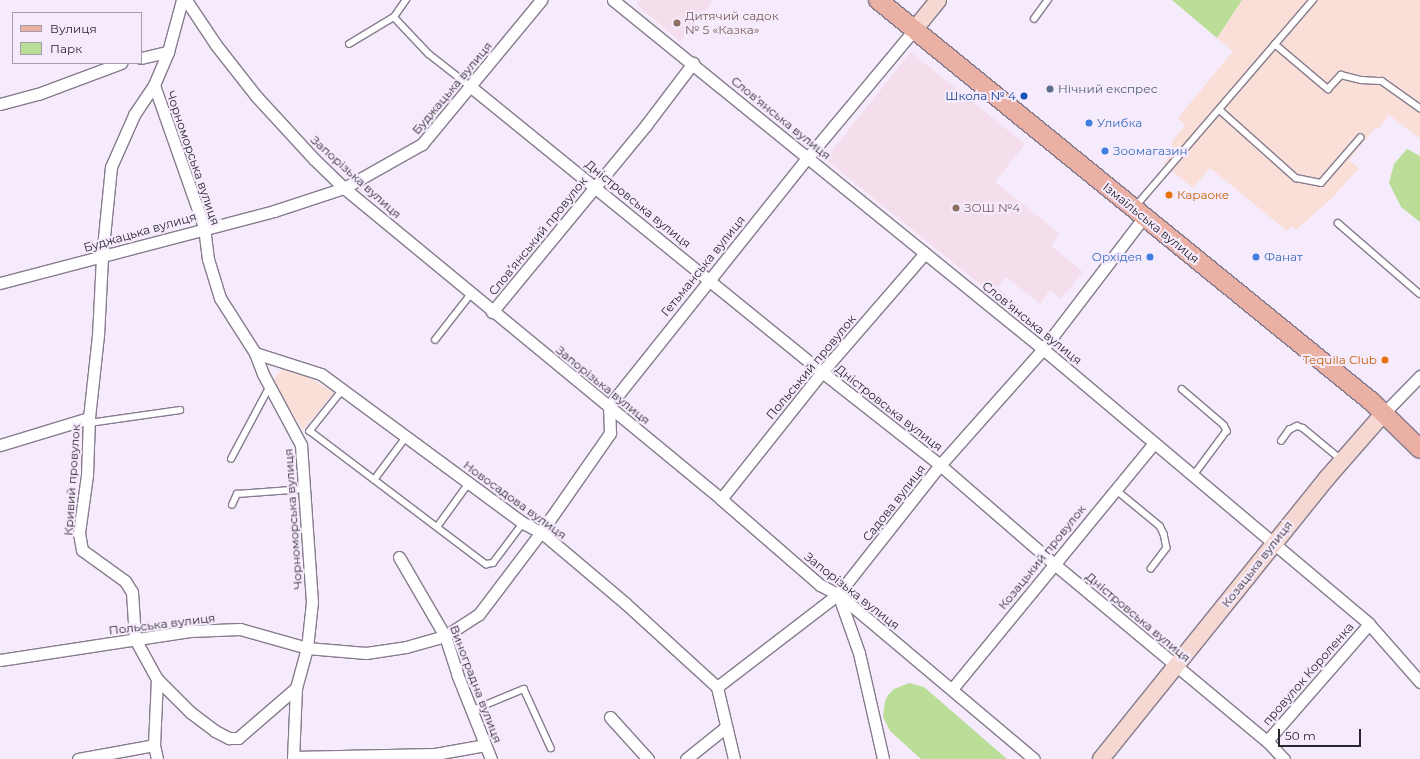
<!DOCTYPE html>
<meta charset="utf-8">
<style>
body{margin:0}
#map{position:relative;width:1420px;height:759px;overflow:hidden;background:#f6ebfd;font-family:Montserrat,sans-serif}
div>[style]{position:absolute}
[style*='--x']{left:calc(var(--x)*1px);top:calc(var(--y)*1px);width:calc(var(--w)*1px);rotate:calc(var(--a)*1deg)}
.industrial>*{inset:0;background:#f9dfd8}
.education>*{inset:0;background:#f4deec}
.green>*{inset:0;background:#badd97}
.roads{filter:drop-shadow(1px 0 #867c8d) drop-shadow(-1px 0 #867c8d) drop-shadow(0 1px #867c8d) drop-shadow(0 -1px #867c8d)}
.lane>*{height:5.5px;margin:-2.75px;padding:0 2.75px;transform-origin:2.75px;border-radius:2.75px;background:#fff}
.street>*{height:11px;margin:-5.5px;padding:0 5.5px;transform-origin:5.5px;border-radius:5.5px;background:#fff}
.secondary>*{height:16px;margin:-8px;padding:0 8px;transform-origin:8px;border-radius:8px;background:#f4d8d1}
.primary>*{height:18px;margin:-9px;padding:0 9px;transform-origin:9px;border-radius:9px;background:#e9b0a3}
.dots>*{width:11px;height:11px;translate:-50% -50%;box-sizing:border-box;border:2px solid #f6ebfd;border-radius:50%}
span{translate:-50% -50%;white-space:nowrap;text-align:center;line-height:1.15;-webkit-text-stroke:4px #f6ebfd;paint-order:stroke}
.education-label{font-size:12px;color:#785e54}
.left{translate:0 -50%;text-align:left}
.street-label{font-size:12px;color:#2b272e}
.service-label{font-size:12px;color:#4e5e75}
.transit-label{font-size:12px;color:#164399}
.right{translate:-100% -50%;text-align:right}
.shop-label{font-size:12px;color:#366cbe}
.food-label{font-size:12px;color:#c56008}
.legend{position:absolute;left:12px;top:12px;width:130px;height:52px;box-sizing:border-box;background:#f6ebfd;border:1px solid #a59daa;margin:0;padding:5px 7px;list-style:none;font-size:12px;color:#2b272e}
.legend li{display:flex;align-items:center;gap:8px;height:20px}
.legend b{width:20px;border:1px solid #a59daa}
.scale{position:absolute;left:1278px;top:729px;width:83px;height:18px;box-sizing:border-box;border:2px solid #2b272e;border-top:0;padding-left:5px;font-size:12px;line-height:14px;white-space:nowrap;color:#2b272e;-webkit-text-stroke:3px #f6ebfd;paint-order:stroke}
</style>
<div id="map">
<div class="industrial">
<i style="clip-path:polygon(1242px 0,1420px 0,1420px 139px,1389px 115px,1378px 129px,1376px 127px,1349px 160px,1359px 168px,1332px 198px,1296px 230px,1291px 226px,1287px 231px,1210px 168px,1193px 188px,1163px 164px,1172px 154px,1172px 141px,1185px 125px,1178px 118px,1233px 51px,1217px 38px)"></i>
<i style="clip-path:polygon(286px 365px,334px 392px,303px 430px,272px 381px)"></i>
</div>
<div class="education">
<i style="clip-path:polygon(640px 0,714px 0,680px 42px,636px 4px)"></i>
<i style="clip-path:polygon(911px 52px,1025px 144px,995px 182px,1060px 234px,1051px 246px,1083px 272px,1061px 299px,1050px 290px,1040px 304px,1006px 277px,998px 288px,1023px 309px,1018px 315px,825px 159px)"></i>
</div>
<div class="green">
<i style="clip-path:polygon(1172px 0,1242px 0,1217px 38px)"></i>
<i style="clip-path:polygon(1407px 149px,1420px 156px,1420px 222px,1401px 207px,1389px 183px,1394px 164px)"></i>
<i style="clip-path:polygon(909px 683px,924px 687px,1007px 759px,921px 759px,890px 731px,883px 717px,885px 701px,888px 695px,894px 689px)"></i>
</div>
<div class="roads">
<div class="lane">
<i style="--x:394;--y:17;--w:51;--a:46.6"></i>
<i style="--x:429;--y:54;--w:52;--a:38"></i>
<i style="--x:1034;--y:19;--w:24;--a:-54"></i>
<i style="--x:349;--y:44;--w:52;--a:-31"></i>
<i style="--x:394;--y:17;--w:21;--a:-55"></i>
<i style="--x:1275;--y:44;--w:70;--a:40.3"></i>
<i style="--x:1328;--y:89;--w:19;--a:-47"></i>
<i style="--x:1341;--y:75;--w:21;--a:14"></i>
<i style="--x:1361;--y:80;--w:21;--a:3"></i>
<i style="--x:1382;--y:81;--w:47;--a:35.4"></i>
<i style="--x:1220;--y:110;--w:102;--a:41.8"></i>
<i style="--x:1296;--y:178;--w:25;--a:11"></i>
<i style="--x:1321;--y:183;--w:60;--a:-49.1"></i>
<i style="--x:1135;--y:207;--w:273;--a:-49.3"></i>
<i style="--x:1338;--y:223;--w:108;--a:40.9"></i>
<i style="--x:435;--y:340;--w:58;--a:-52"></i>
<i style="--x:1182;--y:389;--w:55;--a:40.6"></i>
<i style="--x:1224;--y:425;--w:7;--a:63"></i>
<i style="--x:1227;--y:431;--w:57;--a:126.5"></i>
<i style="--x:343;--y:390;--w:53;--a:128.8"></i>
<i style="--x:310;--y:431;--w:221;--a:37.1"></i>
<i style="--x:486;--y:564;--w:7;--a:-8"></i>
<i style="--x:493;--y:563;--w:50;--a:-53.1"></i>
<i style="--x:89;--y:423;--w:92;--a:-8.1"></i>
<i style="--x:1281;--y:441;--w:14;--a:-54"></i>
<i style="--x:1289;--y:430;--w:9;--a:-27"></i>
<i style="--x:1297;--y:426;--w:6;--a:18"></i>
<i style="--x:1303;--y:428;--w:50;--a:39.4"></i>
<i style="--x:231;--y:459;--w:83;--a:-61.9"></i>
<i style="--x:374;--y:480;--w:54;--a:-53.3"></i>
<i style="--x:1115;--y:489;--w:58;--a:39.4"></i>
<i style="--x:1160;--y:526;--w:9;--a:63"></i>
<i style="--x:1164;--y:534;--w:14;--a:78"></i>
<i style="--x:1167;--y:548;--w:26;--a:127"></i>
<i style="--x:232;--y:505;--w:12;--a:-66"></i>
<i style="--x:237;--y:494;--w:68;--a:-4.2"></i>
<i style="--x:437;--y:527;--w:54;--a:-54"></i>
<i style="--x:473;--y:710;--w:55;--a:-22.4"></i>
<i style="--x:524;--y:689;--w:65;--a:65.4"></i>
</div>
<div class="street">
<i style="--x:182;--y:0;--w:54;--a:105.1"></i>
<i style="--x:168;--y:52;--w:36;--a:113"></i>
<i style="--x:154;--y:85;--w:151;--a:70.6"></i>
<i style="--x:204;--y:227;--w:32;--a:83"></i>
<i style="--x:208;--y:259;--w:41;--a:72.9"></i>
<i style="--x:220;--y:298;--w:65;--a:57.5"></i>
<i style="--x:255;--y:353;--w:22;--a:69"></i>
<i style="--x:263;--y:374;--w:81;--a:61.8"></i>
<i style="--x:301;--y:445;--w:157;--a:86"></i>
<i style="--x:312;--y:602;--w:46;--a:96.2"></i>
<i style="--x:307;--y:648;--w:41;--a:105.4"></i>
<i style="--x:296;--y:688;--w:71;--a:92.4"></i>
<i style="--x:186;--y:0;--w:54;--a:56.3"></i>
<i style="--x:216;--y:45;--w:65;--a:51.9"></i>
<i style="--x:256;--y:96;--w:86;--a:47.4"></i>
<i style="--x:314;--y:159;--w:42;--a:44"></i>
<i style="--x:344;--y:188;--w:489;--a:39.5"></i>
<i style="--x:721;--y:499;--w:131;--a:41"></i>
<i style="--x:820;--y:585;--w:20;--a:27"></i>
<i style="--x:838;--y:594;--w:256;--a:40.1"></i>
<i style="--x:613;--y:0;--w:554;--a:39.06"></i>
<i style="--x:1043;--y:349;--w:426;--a:40.1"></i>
<i style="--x:1369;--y:624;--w:77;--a:48.7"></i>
<i style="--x:141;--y:58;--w:28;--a:-13"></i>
<i style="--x:154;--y:85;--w:36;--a:124"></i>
<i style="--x:134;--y:115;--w:57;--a:113.9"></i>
<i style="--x:111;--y:167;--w:90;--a:95.7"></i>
<i style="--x:102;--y:257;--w:78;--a:92.9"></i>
<i style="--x:98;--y:335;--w:83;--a:96.2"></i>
<i style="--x:89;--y:418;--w:57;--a:92"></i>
<i style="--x:87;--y:475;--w:59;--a:97.9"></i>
<i style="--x:79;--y:533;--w:17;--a:80"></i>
<i style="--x:82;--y:550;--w:53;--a:35.8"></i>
<i style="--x:125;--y:581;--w:13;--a:58"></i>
<i style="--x:132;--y:592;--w:47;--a:86.3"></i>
<i style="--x:135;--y:639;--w:46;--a:61.2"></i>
<i style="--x:157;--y:679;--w:47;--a:45"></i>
<i style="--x:190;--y:712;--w:31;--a:37"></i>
<i style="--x:215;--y:731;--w:16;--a:27"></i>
<i style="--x:229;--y:738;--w:9;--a:0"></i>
<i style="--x:238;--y:738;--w:77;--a:-40.8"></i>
<i style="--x:471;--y:87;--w:452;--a:39.1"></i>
<i style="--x:822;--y:372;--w:150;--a:38.2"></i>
<i style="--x:940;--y:465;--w:150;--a:40.9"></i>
<i style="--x:1053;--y:563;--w:278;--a:39.8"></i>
<i style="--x:1267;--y:741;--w:25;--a:47"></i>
<i style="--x:0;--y:104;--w:39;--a:-15"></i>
<i style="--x:38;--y:94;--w:89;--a:-20.5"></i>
<i style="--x:0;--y:283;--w:283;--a:-14.7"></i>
<i style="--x:274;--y:211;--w:74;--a:-18.2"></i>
<i style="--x:344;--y:188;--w:90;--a:-29.4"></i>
<i style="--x:422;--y:144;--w:187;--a:-50.4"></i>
<i style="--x:492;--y:312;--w:242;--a:-50.5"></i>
<i style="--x:646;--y:125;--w:78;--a:-52.8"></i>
<i style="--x:255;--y:353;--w:69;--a:17.7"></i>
<i style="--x:321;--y:374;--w:251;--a:36.4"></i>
<i style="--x:523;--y:523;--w:20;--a:27"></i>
<i style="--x:541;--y:532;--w:110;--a:40.2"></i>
<i style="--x:625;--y:603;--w:125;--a:42.4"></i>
<i style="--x:717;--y:687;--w:74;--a:76.7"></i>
<i style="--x:1384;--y:413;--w:52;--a:-45.8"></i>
<i style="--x:0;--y:445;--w:93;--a:-16.9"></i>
<i style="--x:721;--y:499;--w:162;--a:-51.5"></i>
<i style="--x:822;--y:372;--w:157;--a:-49.1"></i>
<i style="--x:399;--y:557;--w:91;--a:59.8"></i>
<i style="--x:445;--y:636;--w:40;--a:72"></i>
<i style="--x:457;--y:674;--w:92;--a:68.2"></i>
<i style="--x:838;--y:594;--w:63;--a:70.4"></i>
<i style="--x:859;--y:653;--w:109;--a:77.2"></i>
<i style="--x:0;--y:660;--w:192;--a:-8.7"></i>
<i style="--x:190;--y:631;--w:50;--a:-2.3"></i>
<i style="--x:240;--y:629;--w:70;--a:15.8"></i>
<i style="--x:307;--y:648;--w:59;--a:4.8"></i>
<i style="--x:366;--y:653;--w:40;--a:-8.5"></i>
<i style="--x:406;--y:647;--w:41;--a:-15.8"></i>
<i style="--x:445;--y:636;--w:40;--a:-32.9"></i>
<i style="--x:479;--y:614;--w:103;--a:-52.9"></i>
<i style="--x:541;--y:532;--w:121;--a:-55.1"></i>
<i style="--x:610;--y:433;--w:27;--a:-92"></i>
<i style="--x:609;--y:406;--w:319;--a:-51.4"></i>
<i style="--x:808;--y:157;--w:165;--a:-50.2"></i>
<i style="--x:717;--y:687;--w:153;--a:-37.5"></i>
<i style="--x:838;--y:594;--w:164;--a:-51.7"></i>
<i style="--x:940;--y:465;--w:155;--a:-48.4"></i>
<i style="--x:1043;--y:349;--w:166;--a:-52.6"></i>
<i style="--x:952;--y:689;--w:318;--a:-50.6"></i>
<i style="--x:610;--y:717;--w:57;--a:47.9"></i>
<i style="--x:1267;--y:741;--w:155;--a:-48.9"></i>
<i style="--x:293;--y:757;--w:142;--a:-1.2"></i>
<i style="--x:435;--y:754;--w:51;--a:-10.2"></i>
<i style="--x:78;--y:759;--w:77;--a:-10.4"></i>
<i style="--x:157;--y:759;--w:14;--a:-102"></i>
<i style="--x:154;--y:745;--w:66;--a:-87.4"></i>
<i style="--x:686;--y:759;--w:51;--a:-38.7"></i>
</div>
<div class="secondary">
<i style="--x:914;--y:30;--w:38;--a:-51"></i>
<i style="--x:1101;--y:759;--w:361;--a:-51.2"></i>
<i style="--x:1327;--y:478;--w:86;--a:-48.8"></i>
</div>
<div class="primary">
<i style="--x:878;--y:0;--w:637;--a:39.14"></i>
<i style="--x:1372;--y:402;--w:67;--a:44.4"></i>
</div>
</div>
<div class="dots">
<i style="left:677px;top:23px;background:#8d6e63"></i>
<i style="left:1050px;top:89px;background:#5c6f8a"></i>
<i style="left:1024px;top:96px;background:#1a4fb4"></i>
<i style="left:1089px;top:123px;background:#3f7fe0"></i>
<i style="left:1105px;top:151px;background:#3f7fe0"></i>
<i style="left:1169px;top:195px;background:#e8710a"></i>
<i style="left:956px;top:208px;background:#8d6e63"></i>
<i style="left:1150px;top:257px;background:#3f7fe0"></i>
<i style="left:1256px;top:257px;background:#3f7fe0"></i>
<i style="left:1385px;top:360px;background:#e8710a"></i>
</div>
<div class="education-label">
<span class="left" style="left:685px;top:23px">Дитячий садок<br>№ 5 «Казка»</span>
<span class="left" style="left:964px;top:208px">ЗОШ №4</span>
</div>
<div class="street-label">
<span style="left:452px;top:88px;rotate:-50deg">Буджацька вулиця</span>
<span style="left:781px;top:118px;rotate:39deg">Словʼянська вулиця</span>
<span style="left:193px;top:158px;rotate:71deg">Чорноморська вулиця</span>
<span style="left:356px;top:177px;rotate:42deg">Запорізька вулиця</span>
<span style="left:638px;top:204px;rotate:39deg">Дністровська вулиця</span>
<span style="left:1151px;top:223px;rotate:39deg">Ізмаїльська вулиця</span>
<span style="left:140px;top:232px;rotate:-16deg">Буджацька вулиця</span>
<span style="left:538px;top:236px;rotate:-51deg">Словʼянський провулок</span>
<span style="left:703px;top:266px;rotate:-51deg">Гетьманська вулиця</span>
<span style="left:1032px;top:323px;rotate:39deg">Словʼянська вулиця</span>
<span style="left:811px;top:367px;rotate:-50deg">Польський провулок</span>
<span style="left:603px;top:385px;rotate:39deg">Запорізька вулиця</span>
<span style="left:889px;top:408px;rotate:38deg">Дністровська вулиця</span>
<span style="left:72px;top:480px;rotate:-86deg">Кривий провулок</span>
<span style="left:515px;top:500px;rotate:36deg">Новосадова вулиця</span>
<span style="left:894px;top:503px;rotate:-52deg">Садова вулиця</span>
<span style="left:293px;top:519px;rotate:-94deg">Чорноморська вулиця</span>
<span style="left:1042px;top:557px;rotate:-51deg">Козацький провулок</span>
<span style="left:1257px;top:564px;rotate:-52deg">Козацька вулиця</span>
<span style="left:852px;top:591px;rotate:38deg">Запорізька вулиця</span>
<span style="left:1138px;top:617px;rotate:40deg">Дністровська вулиця</span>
<span style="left:162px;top:624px;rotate:-7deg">Польська вулиця</span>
<span style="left:1308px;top:674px;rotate:-49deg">провулок Короленка</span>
<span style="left:476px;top:684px;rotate:69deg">Виноградна вулиця</span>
</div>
<div class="service-label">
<span class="left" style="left:1058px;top:89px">Нічний експрес</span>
</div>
<div class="transit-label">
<span class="right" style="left:1016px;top:96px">Школа № 4</span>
</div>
<div class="shop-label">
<span class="left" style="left:1097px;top:123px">Улибка</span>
<span class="left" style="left:1113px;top:151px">Зоомагазин</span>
<span class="right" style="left:1142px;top:257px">Орхідея</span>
<span class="left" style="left:1264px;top:257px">Фанат</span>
</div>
<div class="food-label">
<span class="left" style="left:1177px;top:195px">Караоке</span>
<span class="right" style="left:1377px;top:360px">Tequila Club</span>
</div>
<ul class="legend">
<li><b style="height:5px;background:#e9b0a3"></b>Вулиця</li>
<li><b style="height:11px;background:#badd97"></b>Парк</li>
</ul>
<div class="scale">50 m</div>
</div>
